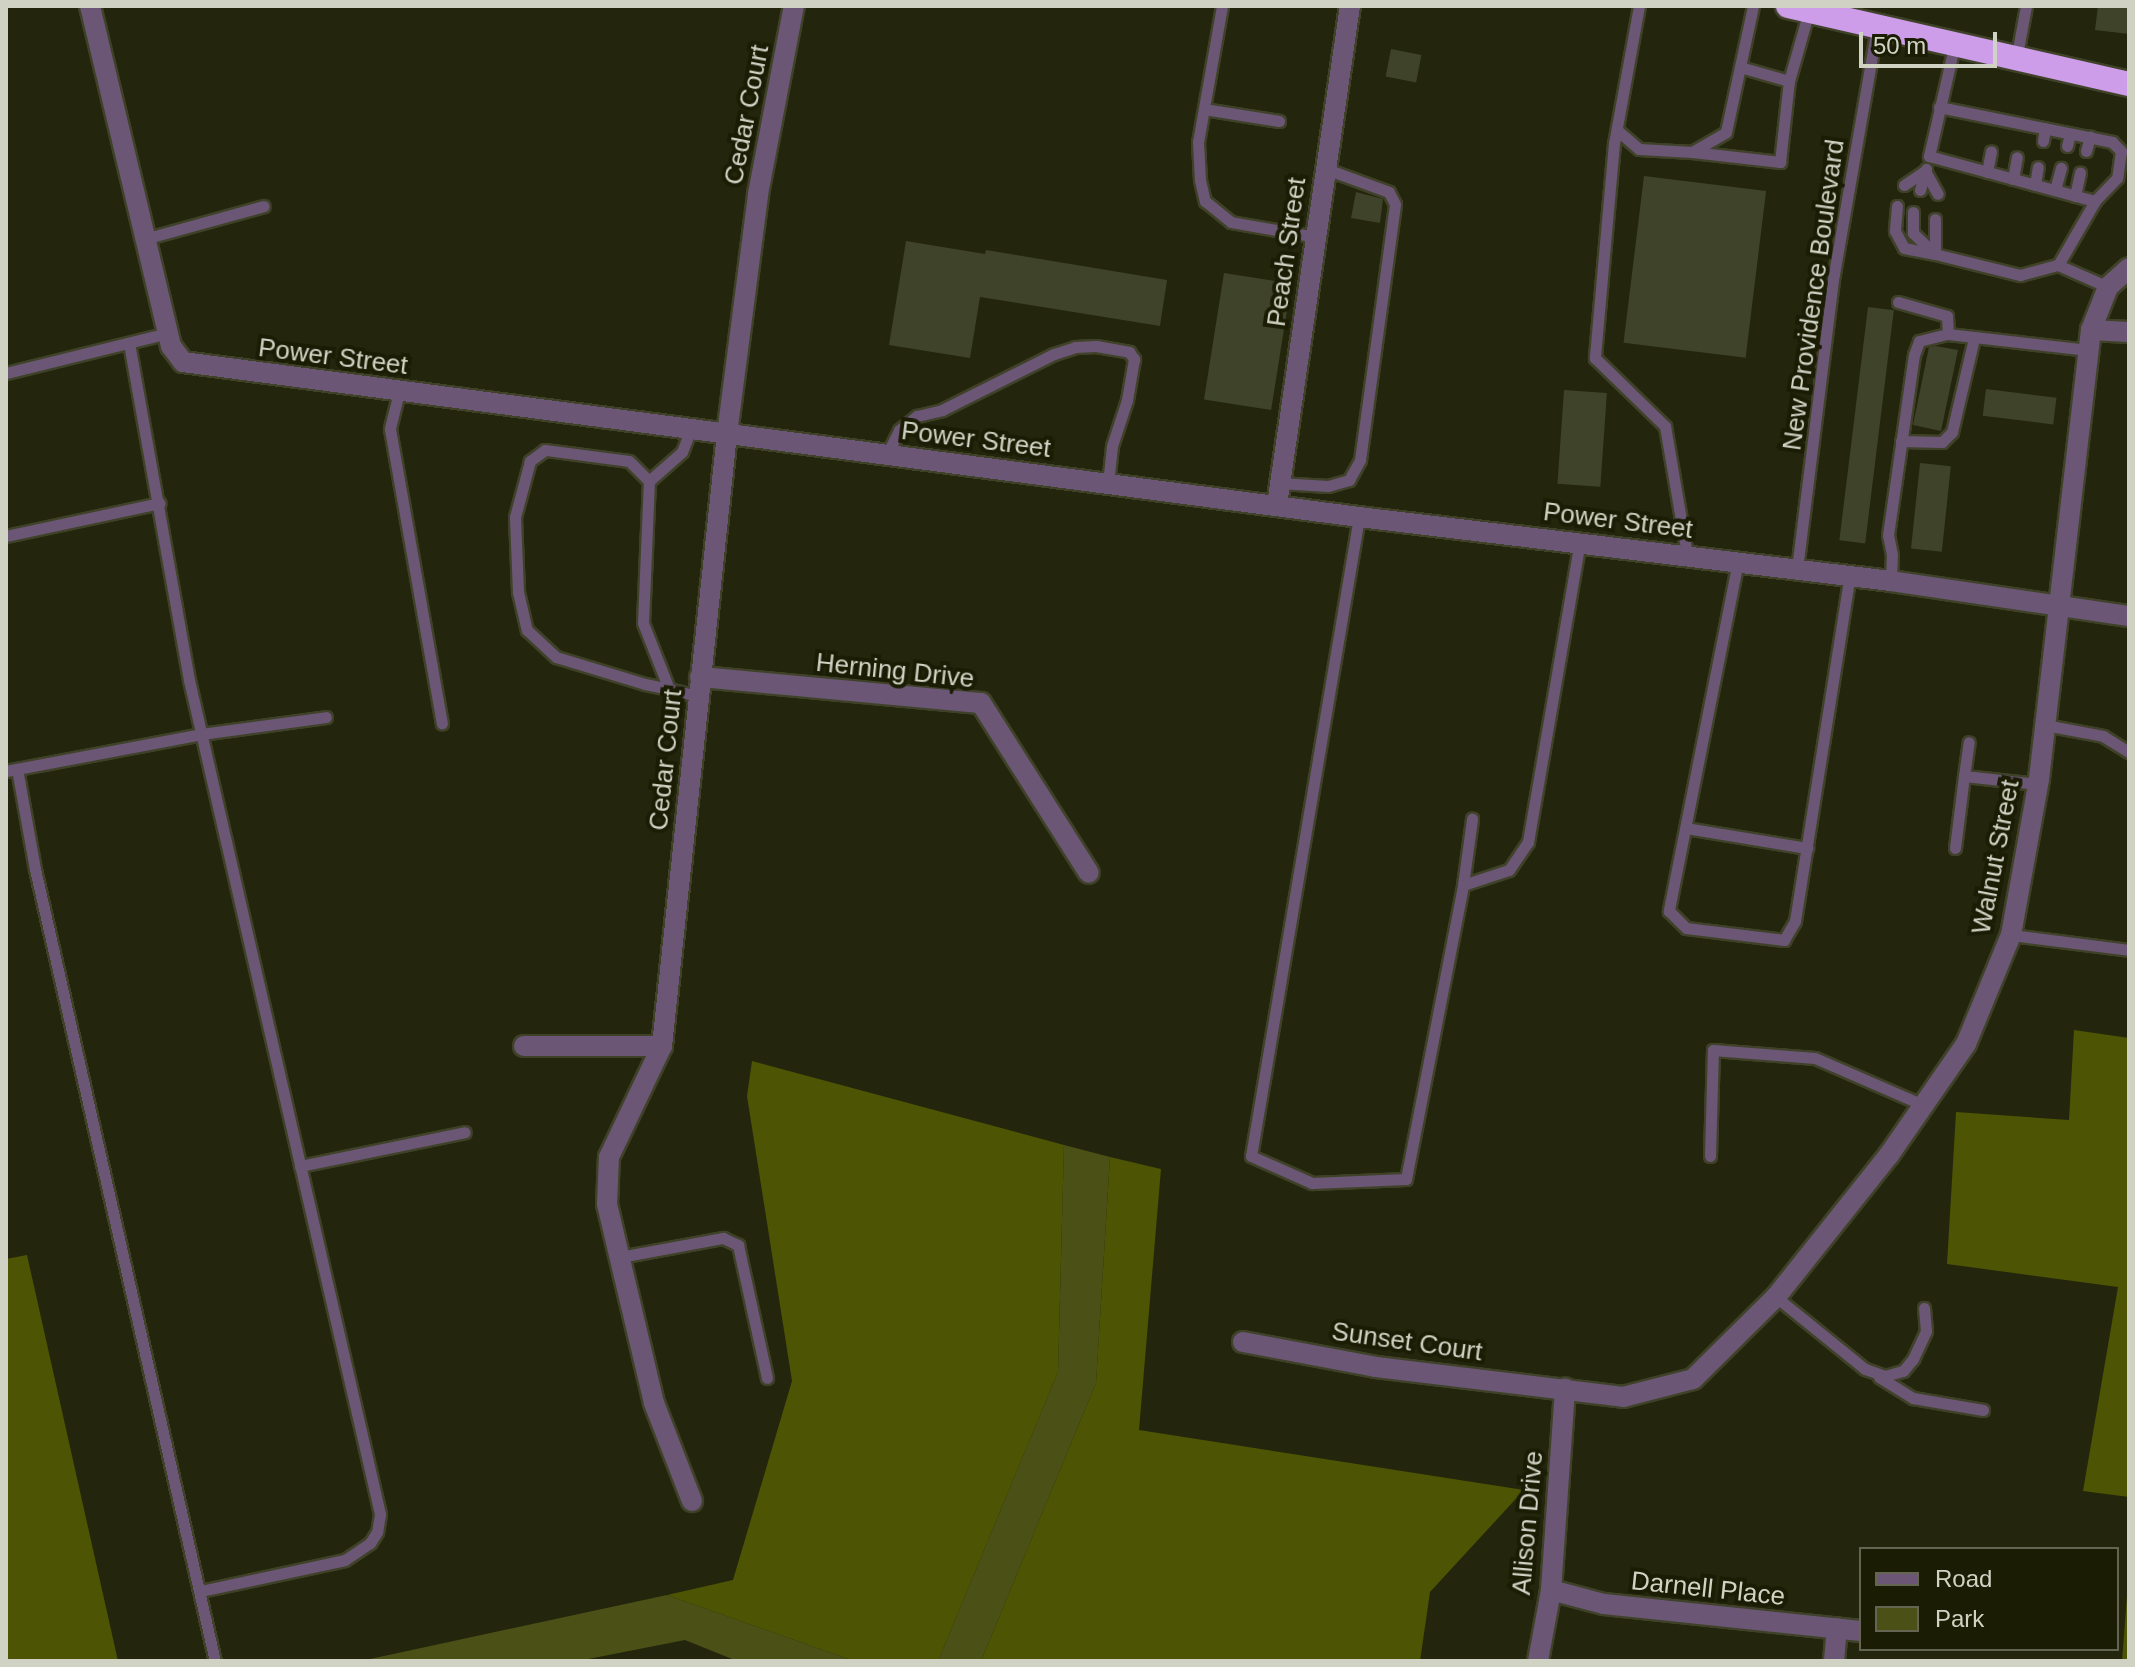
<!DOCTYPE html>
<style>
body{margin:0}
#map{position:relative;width:2135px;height:1667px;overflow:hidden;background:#23260c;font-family:Arial,sans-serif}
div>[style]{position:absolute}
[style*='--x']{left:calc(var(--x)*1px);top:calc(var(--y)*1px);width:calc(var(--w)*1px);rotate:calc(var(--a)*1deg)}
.green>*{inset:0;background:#4b5116}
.forest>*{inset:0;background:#4d5404}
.building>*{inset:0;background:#3f4329;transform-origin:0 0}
.roads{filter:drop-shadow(2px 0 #3f4229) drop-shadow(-2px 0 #3f4229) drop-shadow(0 2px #3f4229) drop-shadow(0 -2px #3f4229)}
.lane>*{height:11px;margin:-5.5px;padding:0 5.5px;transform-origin:5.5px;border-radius:5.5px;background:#6b5775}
.street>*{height:20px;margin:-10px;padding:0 10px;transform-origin:10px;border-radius:10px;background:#6b5775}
.highway>*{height:24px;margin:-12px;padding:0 12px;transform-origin:12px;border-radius:12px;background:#ce9de9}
span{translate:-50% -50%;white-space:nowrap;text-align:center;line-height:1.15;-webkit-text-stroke:8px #1a1c04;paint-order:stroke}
.street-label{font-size:26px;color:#d0d3c4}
.frame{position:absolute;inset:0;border:8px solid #d0d3c4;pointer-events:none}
.legend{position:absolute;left:1859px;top:1547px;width:260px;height:104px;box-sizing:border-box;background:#1a1c04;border:2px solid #636551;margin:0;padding:10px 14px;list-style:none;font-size:24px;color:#d0d3c4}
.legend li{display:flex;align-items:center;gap:16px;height:40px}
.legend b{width:40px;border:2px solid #636551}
.scale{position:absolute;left:1859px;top:32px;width:138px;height:36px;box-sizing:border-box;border:4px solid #d0d3c4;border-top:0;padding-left:10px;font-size:24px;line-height:28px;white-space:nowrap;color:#d0d3c4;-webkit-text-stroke:6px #1a1c04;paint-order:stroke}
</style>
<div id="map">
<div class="green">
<i style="clip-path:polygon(1064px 1145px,1110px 1157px,1096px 1383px,981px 1661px,938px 1661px,1058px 1372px)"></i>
<i style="clip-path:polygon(667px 1595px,854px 1661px,737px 1661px,685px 1640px,578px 1661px,361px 1661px)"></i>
</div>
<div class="forest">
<i style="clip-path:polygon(2074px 1030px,2129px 1038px,2129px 1497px,2083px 1491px,2118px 1287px,1947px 1264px,1956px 1112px,2069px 1120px)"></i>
<i style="clip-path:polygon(752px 1061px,1064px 1145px,1058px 1372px,938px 1661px,854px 1661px,667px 1595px,733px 1580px,792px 1381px,747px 1096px)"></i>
<i style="clip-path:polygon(1110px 1157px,1161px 1169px,1139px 1430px,1524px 1490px,1430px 1592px,1420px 1661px,981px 1661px,1096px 1383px)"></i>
<i style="clip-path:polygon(27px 1255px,118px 1661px,6px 1661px,6px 1259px)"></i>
<i style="clip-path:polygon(2129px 1569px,2129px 1661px,2122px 1661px)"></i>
</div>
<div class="building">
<i style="clip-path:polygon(2098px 6px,2129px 6px,2129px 34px,2095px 30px)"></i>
<i style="left:1391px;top:49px;width:31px;height:28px;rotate:11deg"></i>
<i style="left:1644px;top:176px;width:123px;height:168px;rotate:7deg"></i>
<i style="clip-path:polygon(1356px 192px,1383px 199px,1380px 223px,1351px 218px)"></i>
<i style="clip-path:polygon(906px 241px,985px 254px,986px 250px,1167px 280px,1160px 326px,980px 297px,970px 358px,889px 345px)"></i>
<i style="left:1224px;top:273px;width:68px;height:128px;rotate:9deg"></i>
<i style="left:1868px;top:307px;width:26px;height:235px;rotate:7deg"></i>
<i style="clip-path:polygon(1936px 346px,1958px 350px,1941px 431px,1913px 425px,1929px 347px)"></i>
<i style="left:1986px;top:389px;width:71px;height:27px;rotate:7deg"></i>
<i style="left:1564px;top:390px;width:43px;height:94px;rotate:4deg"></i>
<i style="left:1920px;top:463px;width:31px;height:86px;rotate:6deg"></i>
</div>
<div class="roads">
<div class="lane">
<i style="--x:1222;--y:6;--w:138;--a:100"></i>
<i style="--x:1198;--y:142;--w:38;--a:87"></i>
<i style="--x:1200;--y:180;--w:22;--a:77"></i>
<i style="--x:1205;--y:201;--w:33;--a:39"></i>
<i style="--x:1231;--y:222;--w:86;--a:10"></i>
<i style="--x:1639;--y:6;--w:139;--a:100.3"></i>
<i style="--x:1614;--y:143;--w:216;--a:95.1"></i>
<i style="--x:1595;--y:358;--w:98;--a:44.2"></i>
<i style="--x:1665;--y:426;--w:131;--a:80.3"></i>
<i style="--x:1954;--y:47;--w:112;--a:102.9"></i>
<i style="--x:1929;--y:156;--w:172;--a:15.2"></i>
<i style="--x:2095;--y:201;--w:74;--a:120"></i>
<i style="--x:2058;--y:265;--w:55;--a:23.7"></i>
<i style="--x:2016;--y:60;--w:55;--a:-79.5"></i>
<i style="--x:1740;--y:67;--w:51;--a:15.9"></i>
<i style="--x:1939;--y:107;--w:177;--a:11.4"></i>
<i style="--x:2112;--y:142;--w:13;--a:45"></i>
<i style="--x:2121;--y:151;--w:27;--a:98"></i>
<i style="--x:2117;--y:178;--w:32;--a:134"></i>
<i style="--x:1204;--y:109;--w:76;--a:9.1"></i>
<i style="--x:1617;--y:130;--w:29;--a:41"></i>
<i style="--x:1639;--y:149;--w:53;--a:3.2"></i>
<i style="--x:1692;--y:152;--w:39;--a:-30"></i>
<i style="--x:1726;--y:132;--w:129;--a:-77.9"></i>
<i style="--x:2043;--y:141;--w:13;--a:-81"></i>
<i style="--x:2067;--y:146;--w:12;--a:-76"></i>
<i style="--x:2086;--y:151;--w:15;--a:-74"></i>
<i style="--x:1692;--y:152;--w:89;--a:6.5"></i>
<i style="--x:1780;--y:162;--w:81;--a:-83.7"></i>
<i style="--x:1789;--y:81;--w:73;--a:-74.1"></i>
<i style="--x:1987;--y:172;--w:21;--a:-79"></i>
<i style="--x:2013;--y:179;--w:22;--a:-80"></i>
<i style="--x:1904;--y:185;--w:25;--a:-34"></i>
<i style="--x:1925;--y:171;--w:26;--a:61"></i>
<i style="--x:2035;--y:185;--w:18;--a:-81"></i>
<i style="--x:1920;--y:190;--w:22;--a:-74"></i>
<i style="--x:2055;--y:190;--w:23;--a:-75"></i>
<i style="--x:2075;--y:196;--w:24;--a:-78"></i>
<i style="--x:1897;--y:206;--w:25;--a:95"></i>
<i style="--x:1895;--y:231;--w:19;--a:62"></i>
<i style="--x:1904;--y:248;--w:32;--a:11"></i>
<i style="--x:1935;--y:254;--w:35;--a:-90"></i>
<i style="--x:1913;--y:212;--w:21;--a:90"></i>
<i style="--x:1913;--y:233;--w:30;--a:44"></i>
<i style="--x:1935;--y:254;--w:88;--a:13.9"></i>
<i style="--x:2020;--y:275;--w:39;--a:-15"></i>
<i style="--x:144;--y:239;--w:124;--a:-15.4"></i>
<i style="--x:1898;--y:302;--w:51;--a:15.9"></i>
<i style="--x:1947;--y:316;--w:18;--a:87"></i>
<i style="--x:129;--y:343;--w:342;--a:79.9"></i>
<i style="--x:189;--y:680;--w:856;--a:77.1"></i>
<i style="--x:380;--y:1514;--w:18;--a:99"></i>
<i style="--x:377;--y:1532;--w:13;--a:122"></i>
<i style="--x:370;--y:1543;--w:30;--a:146"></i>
<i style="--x:345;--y:1560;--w:147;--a:167.9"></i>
<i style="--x:6;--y:373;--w:167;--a:-13.9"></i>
<i style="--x:399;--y:392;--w:38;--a:104"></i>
<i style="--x:390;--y:429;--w:299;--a:80"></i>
<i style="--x:1901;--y:441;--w:41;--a:1.4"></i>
<i style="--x:1942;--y:442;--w:14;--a:-45"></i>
<i style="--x:1952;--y:432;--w:97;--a:-76.8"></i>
<i style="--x:887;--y:454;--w:27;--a:-63"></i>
<i style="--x:899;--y:430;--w:23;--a:-38"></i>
<i style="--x:917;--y:416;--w:26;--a:-13"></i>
<i style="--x:942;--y:410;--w:125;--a:-26.6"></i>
<i style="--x:1054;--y:354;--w:22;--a:-18"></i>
<i style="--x:1075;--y:347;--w:21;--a:-3"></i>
<i style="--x:1096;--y:346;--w:34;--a:10"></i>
<i style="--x:1129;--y:352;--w:9;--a:54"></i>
<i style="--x:1134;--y:359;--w:42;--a:99.7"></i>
<i style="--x:1127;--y:400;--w:48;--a:108.1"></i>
<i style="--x:1112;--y:446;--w:37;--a:96"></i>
<i style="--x:649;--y:481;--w:44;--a:-41.3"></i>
<i style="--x:682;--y:452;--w:25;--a:-69"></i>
<i style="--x:1279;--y:483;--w:49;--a:3.5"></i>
<i style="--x:1328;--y:486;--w:22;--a:-16"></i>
<i style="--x:1349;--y:480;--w:23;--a:-61"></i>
<i style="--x:1360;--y:460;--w:258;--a:-82.2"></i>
<i style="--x:1395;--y:204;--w:13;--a:-117"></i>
<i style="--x:1389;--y:192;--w:67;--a:-159.9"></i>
<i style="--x:1359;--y:517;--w:648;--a:99.59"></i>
<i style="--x:1251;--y:1156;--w:67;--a:23.9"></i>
<i style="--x:1312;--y:1183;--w:94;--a:-2.4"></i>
<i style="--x:1406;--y:1179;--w:299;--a:-79"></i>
<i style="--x:1463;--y:885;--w:67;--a:-82.2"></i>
<i style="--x:6;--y:536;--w:157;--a:-12.1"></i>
<i style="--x:1738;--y:561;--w:357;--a:101.2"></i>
<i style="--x:1669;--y:911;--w:24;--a:45"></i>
<i style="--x:1686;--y:928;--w:99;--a:7"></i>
<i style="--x:1784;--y:940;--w:22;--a:-60"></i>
<i style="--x:1795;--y:921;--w:350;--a:-81"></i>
<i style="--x:1797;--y:569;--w:297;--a:-82.9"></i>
<i style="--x:1834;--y:274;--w:251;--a:-80.1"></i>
<i style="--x:1891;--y:581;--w:26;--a:-88"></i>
<i style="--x:1892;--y:555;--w:20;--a:-101"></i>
<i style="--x:1888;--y:535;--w:182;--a:-81.8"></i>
<i style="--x:1914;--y:355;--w:15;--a:-70"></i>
<i style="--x:1919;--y:341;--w:30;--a:-14"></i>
<i style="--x:1948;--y:334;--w:141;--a:6.5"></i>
<i style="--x:669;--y:689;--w:71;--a:-111.5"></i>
<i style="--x:643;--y:623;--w:142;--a:-87.6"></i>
<i style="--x:649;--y:481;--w:28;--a:-135"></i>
<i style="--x:629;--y:461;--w:85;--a:-172.5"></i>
<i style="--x:545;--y:450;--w:19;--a:144"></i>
<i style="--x:530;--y:461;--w:58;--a:105"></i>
<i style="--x:515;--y:517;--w:75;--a:87.7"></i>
<i style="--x:518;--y:592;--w:39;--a:77"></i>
<i style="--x:527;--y:630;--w:40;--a:43"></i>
<i style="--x:556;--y:657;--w:93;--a:16.9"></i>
<i style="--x:645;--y:684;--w:25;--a:12"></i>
<i style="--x:669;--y:689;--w:30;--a:14"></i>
<i style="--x:2045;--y:725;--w:59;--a:10.7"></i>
<i style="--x:2103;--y:736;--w:31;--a:32"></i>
<i style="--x:17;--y:769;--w:102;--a:79.8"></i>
<i style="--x:35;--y:869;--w:812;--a:77.2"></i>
<i style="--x:6;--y:771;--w:198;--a:-10.7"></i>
<i style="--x:201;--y:734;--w:126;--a:-7.7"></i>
<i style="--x:1964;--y:776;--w:34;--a:-82"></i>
<i style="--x:1686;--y:828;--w:123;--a:9.4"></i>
<i style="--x:1955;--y:848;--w:73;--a:-82.9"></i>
<i style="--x:1964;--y:776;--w:74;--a:6.2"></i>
<i style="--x:1463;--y:885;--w:48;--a:-18.1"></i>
<i style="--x:1509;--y:870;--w:34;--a:-56"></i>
<i style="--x:1528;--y:842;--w:304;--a:-80.2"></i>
<i style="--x:2011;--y:935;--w:119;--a:7.2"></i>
<i style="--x:1710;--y:1156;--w:106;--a:-88.4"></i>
<i style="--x:1713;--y:1050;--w:102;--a:4.5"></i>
<i style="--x:1815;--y:1058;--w:118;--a:23.5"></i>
<i style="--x:300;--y:1166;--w:168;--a:-11.6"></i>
<i style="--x:620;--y:1257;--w:105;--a:-10.5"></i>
<i style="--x:723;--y:1238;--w:17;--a:25"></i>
<i style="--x:738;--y:1245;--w:136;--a:77.7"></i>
<i style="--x:1776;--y:1297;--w:114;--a:39"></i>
<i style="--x:1865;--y:1369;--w:21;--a:19"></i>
<i style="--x:1885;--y:1376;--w:19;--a:-16"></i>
<i style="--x:1903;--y:1371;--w:16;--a:-50"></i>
<i style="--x:1913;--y:1359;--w:31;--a:-65"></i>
<i style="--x:1926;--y:1331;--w:23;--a:-95"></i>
<i style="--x:1879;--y:1377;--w:40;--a:32"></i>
<i style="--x:1913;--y:1398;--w:71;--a:9.7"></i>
</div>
<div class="street">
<i style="--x:90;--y:6;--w:350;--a:76.6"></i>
<i style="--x:171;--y:346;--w:20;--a:53"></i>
<i style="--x:183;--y:362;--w:1186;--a:7.51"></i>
<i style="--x:1359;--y:517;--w:536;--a:6.86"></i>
<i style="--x:1891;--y:581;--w:241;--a:8.4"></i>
<i style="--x:2091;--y:330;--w:38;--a:3"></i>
<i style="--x:1277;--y:505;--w:504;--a:-81.68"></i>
<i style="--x:700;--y:677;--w:282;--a:5.3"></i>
<i style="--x:981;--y:703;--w:201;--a:57.6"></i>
<i style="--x:524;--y:1046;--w:138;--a:0"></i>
<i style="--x:1243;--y:1342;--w:135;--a:10.6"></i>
<i style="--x:1376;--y:1367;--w:249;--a:6.9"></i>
<i style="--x:1623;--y:1397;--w:72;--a:-14.4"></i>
<i style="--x:1693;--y:1379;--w:117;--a:-44.7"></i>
<i style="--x:1776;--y:1297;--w:181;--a:-51.5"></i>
<i style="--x:1889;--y:1155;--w:135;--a:-55.3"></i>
<i style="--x:1966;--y:1044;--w:118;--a:-67.6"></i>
<i style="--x:2011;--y:935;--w:158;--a:-79.8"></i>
<i style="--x:2039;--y:779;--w:452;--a:-83.4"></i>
<i style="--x:2091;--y:330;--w:46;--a:-68.4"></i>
<i style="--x:2108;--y:287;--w:28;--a:-42"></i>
<i style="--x:692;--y:1501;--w:105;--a:-111.2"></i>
<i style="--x:654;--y:1403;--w:204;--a:-103.3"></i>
<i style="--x:607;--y:1204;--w:47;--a:-87.6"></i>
<i style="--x:609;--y:1157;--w:123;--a:-64.5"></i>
<i style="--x:662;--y:1046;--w:615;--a:-83.94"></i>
<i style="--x:727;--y:434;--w:242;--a:-82.6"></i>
<i style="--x:758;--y:194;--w:191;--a:-79.2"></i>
<i style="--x:1551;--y:1590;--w:55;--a:14.8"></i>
<i style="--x:1604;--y:1604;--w:258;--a:6"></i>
<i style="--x:1538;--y:1661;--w:72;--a:-79.6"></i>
<i style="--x:1551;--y:1590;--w:202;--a:-86"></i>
<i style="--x:1834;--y:1661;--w:33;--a:-85"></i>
</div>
<div class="highway">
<i style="--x:1788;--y:6;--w:350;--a:12.9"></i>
</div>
</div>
<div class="street-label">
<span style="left:747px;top:115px;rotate:-79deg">Cedar Court</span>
<span style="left:1287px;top:252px;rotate:-82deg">Peach Street</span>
<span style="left:1814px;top:295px;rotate:-82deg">New Providence Boulevard</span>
<span style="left:333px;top:357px;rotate:7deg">Power Street</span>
<span style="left:976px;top:440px;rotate:7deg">Power Street</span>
<span style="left:1618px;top:521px;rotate:7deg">Power Street</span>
<span style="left:895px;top:671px;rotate:6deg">Herning Drive</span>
<span style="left:666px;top:760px;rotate:-84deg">Cedar Court</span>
<span style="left:1996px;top:857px;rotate:-79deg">Walnut Street</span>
<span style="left:1407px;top:1342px;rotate:8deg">Sunset Court</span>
<span style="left:1528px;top:1523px;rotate:-85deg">Allison Drive</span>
<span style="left:1708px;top:1589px;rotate:6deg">Darnell Place</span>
</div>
<div class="frame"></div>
<ul class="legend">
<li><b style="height:10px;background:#6b5775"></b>Road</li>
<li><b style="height:22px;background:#4b5116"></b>Park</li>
</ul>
<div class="scale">50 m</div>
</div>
